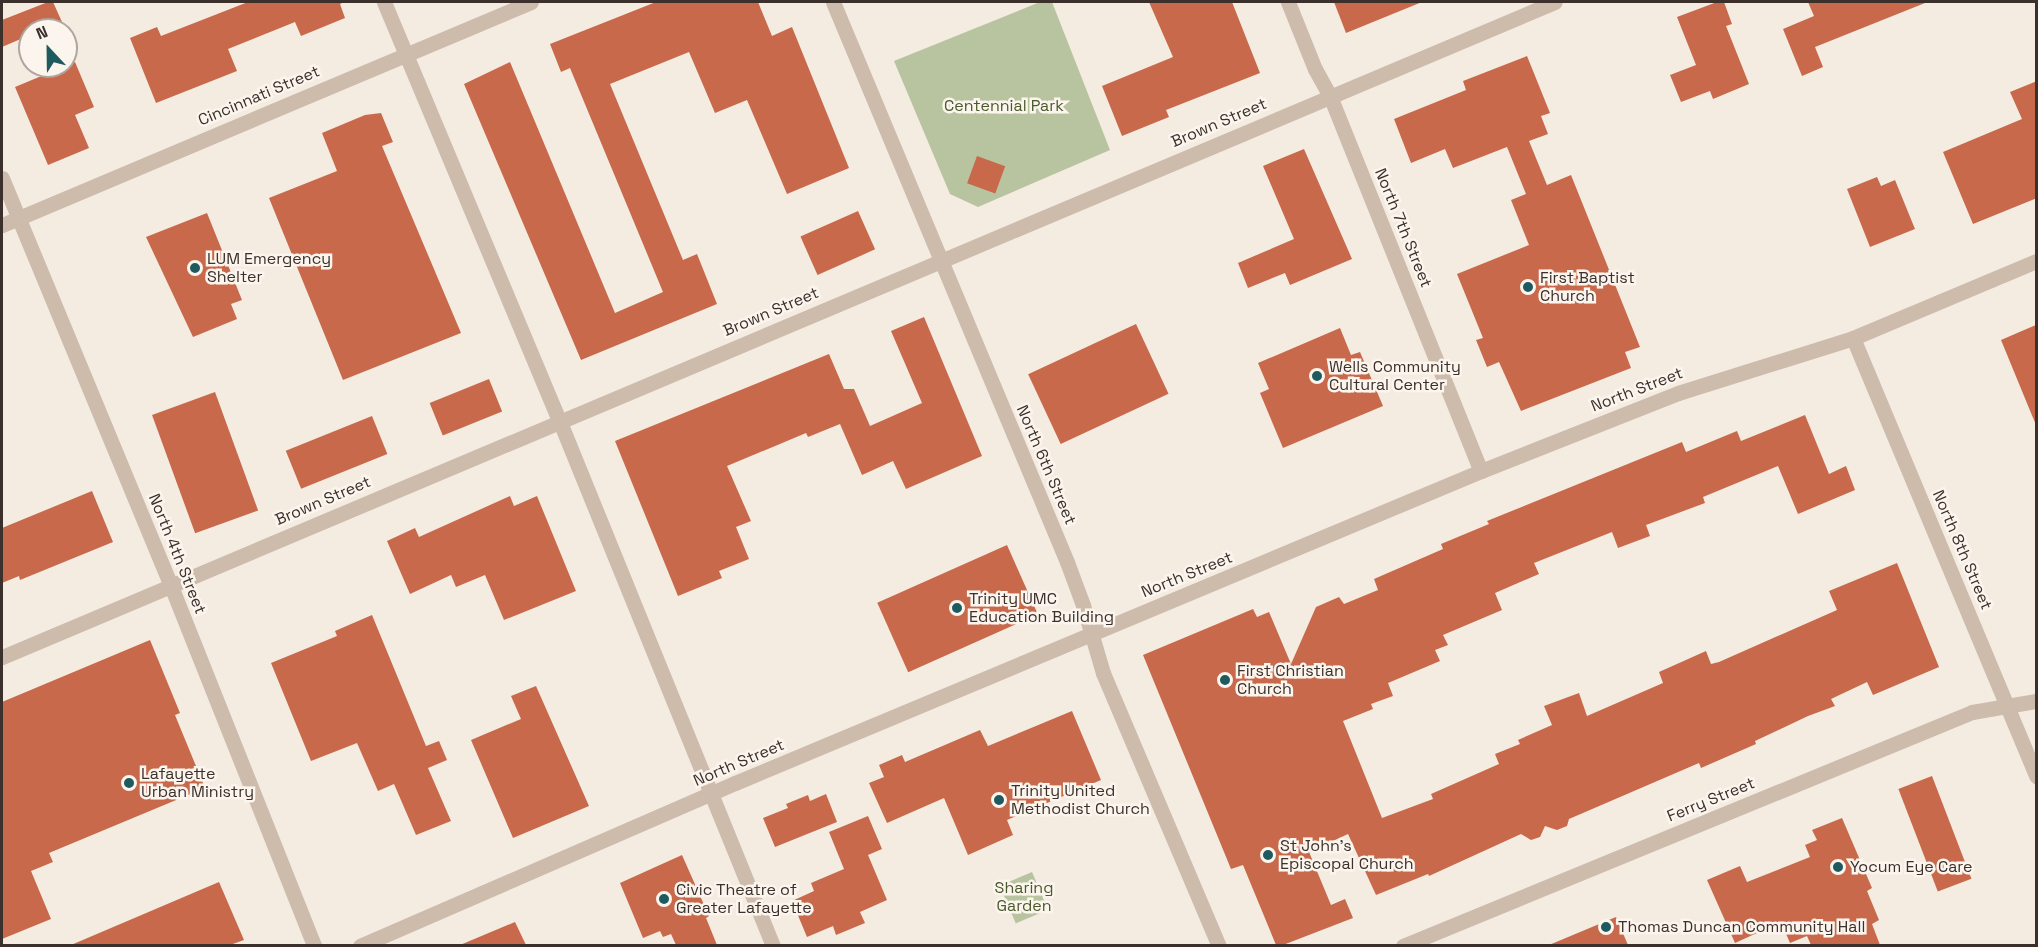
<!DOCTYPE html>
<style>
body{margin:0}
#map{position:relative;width:2038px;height:947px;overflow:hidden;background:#f4ebe1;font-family:"Space Grotesk",sans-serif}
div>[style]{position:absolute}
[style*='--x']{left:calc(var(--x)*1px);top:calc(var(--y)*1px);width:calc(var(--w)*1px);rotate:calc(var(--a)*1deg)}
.green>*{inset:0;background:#b8c4a0;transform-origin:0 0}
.building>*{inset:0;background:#c8694b;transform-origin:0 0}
.minor>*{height:15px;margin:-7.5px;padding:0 7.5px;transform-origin:7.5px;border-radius:7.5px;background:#cdbbac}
.dots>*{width:16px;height:16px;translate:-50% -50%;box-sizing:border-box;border:3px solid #fbf5ee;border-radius:50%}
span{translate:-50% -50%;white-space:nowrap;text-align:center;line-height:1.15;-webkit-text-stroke:5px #fbf5ee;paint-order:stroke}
.street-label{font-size:16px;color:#3b302b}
.park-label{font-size:16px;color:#4a5a2e}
.poi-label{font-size:16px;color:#3b302b}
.left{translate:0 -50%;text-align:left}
.frame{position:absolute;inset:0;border:3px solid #3b302b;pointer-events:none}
.north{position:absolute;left:18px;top:18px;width:60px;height:60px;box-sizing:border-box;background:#fbf5ee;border:2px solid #aea6a0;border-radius:50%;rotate:338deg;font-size:16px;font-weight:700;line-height:24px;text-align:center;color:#3b302b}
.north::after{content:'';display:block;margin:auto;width:21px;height:27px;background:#1f5a5e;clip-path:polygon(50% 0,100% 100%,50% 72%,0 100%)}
</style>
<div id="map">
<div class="green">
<i style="clip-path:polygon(1040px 2px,1052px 2px,1110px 150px,978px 207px,950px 194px,894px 61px)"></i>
<i style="left:1032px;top:872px;width:41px;height:35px;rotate:67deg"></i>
</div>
<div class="building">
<i style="clip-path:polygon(48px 2px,53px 2px,62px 22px,43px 30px,30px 30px,30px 35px,2px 47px,2px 20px)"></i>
<i style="clip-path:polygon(248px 2px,344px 2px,340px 4px,345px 18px,301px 36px,295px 22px,228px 49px,237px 71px,156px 103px,130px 38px,157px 27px,161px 36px)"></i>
<i style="clip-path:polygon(656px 2px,758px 2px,772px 36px,792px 27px,849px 168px,787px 194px,747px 100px,715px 113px,689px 52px,610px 84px,683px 260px,697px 254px,717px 304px,581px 360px,464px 84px,510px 62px,615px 313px,663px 292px,570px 68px,561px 72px,550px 44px)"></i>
<i style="clip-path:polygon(1149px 2px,1232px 2px,1260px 73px,1166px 110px,1169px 117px,1122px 136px,1102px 86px,1173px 57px)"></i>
<i style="clip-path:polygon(1334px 2px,1422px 2px,1346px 33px)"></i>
<i style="clip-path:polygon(1717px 2px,1724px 2px,1732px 24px,1726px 26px,1749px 84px,1713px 99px,1710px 91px,1681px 102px,1670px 75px,1696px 65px,1677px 17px)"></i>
<i style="clip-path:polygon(1808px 2px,1925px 2px,1925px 3px,1815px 47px,1823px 67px,1802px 76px,1783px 29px,1814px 16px)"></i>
<i style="clip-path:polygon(1527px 56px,1550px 113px,1541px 116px,1548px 134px,1529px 141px,1547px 185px,1571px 175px,1640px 347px,1625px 352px,1631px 368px,1521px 411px,1499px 362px,1487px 367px,1476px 340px,1483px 338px,1457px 274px,1529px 245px,1511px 200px,1526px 194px,1507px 147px,1453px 168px,1445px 149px,1411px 163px,1394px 119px,1466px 90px,1463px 81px)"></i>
<i style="clip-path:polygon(75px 62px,94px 107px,75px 115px,89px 148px,48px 165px,15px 87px)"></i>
<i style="clip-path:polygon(2037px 81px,2037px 198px,1973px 224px,1943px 152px,2022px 119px,2010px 92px)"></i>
<i style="clip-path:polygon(381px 113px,393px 142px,382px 146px,461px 333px,343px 380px,269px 198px,337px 171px,322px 133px,365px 115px)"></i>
<i style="clip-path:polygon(1304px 149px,1352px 259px,1290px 285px,1285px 273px,1248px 288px,1238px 263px,1294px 239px,1263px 166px)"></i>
<i style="left:977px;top:156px;width:30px;height:29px;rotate:20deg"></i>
<i style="clip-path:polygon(1877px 177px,1881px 186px,1895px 180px,1915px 229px,1870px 247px,1847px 189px)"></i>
<i style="left:858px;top:211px;width:42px;height:63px;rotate:66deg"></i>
<i style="clip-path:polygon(207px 213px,242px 300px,231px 304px,237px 319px,193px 337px,146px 237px)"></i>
<i style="clip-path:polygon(924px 317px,982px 456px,906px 489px,893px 461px,862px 475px,840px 424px,808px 437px,806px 433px,727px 466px,751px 521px,736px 527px,749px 559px,719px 571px,722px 578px,678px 596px,615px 441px,829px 354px,844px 389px,854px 389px,870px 426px,922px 403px,891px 331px)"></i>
<i style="left:1136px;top:324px;width:77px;height:119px;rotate:65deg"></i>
<i style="clip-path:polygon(2036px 325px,2036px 425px,2001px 340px)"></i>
<i style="clip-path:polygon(1340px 328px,1351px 355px,1360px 352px,1383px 406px,1283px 448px,1260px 393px,1269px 389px,1258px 363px)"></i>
<i style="left:489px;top:379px;width:35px;height:64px;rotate:68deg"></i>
<i style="left:215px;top:392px;width:126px;height:67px;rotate:70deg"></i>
<i style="clip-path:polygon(1805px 415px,1829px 474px,1846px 466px,1855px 490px,1798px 514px,1778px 466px,1703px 497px,1705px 503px,1646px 525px,1650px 536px,1618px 548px,1612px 532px,1534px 563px,1539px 574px,1495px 593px,1502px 610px,1443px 635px,1448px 645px,1435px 650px,1440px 661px,1388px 683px,1393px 696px,1371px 704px,1373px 709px,1343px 721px,1382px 818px,1433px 799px,1431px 794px,1499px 764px,1495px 754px,1520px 744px,1518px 740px,1552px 725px,1544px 706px,1579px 693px,1587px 716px,1663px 683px,1659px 672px,1706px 651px,1711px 664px,1719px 662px,1837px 610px,1829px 591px,1897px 563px,1939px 667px,1873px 695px,1867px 682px,1831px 699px,1835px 706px,1808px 716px,1755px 741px,1756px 744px,1701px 768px,1699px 763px,1569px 819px,1567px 826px,1557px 830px,1545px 826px,1540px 837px,1531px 840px,1521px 834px,1429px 876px,1428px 874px,1376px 895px,1348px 834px,1309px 852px,1331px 905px,1345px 899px,1353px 918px,1283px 945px,1276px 945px,1243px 865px,1231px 869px,1143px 655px,1253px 609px,1257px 617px,1269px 612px,1291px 664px,1316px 607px,1339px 597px,1344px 604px,1378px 590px,1374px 579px,1443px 549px,1441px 544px,1489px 524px,1487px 521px,1682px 442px,1686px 452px,1737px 431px,1741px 441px)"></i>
<i style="left:372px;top:416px;width:41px;height:93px;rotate:68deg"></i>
<i style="clip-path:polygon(92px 491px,113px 542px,20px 580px,19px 576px,2px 583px,2px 528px)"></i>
<i style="clip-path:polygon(510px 496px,514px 506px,537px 496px,576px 591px,504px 620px,485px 575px,456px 587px,451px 575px,410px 594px,387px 541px,415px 528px,419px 537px)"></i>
<i style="left:1007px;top:545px;width:76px;height:142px;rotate:66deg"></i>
<i style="clip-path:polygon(372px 615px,426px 746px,439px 741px,447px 760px,428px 768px,451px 821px,416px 835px,394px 784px,378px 791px,357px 743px,311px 761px,271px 663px,337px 636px,335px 631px)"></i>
<i style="clip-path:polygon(150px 640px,180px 713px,175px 715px,205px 788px,49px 853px,53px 862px,31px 871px,51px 919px,2px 939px,2px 702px)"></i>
<i style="clip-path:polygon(536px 686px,589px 806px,513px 838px,471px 740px,521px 719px,511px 696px)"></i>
<i style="clip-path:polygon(1072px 711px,1101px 780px,1007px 820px,1013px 835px,968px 855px,944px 798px,887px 823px,869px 783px,884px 777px,879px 765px,902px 755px,905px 762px,980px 730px,988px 746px)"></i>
<i style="left:1932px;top:776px;width:110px;height:36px;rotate:69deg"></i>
<i style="clip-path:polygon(826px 794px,837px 822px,775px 847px,763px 818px,788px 808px,786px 804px,808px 795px,810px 801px)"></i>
<i style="clip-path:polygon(868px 816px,882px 849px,868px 855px,887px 900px,860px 912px,865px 923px,836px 935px,833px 926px,807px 937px,792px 901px,814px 891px,811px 883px,844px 869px,829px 832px)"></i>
<i style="clip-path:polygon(1842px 818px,1872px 888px,1867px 891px,1879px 920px,1872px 924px,1880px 945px,1811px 945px,1807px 936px,1790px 943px,1781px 922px,1735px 943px,1707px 880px,1740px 866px,1747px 882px,1810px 857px,1805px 845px,1817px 840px,1812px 830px)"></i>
<i style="clip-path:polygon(682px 855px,709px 916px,706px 918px,717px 945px,676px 945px,671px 934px,663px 937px,660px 931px,643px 938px,620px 883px)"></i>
<i style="clip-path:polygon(219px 882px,244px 940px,230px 945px,71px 945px)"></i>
<i style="clip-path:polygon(1616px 917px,1628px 945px,1549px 945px)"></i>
<i style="clip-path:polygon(515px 922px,526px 945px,460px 945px)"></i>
</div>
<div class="minor">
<i style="--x:384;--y:2;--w:455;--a:67.3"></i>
<i style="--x:560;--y:422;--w:566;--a:67.88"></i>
<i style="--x:833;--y:2;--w:607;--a:67.32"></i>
<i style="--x:1067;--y:562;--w:46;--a:69.6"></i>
<i style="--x:1083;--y:605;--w:71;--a:73.6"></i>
<i style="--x:1103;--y:673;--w:297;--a:67"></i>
<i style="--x:1288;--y:2;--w:72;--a:68.1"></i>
<i style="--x:1315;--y:69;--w:31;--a:61"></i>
<i style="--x:1330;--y:96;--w:404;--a:68.1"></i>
<i style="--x:2;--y:178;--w:442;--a:67.5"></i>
<i style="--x:171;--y:586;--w:387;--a:68.3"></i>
<i style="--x:2;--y:225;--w:574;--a:-22.86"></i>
<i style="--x:1853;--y:338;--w:475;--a:67.3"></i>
<i style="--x:2;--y:657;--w:1685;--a:-22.87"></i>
<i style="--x:360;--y:946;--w:409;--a:-23.5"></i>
<i style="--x:735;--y:783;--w:809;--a:-22.7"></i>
<i style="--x:1481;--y:471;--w:212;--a:-21.6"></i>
<i style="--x:1678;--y:393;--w:183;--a:-17.4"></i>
<i style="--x:1853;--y:338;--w:199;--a:-22.8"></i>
<i style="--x:1403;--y:946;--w:615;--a:-22.35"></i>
<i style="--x:1972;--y:712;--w:65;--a:-9.8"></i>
</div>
<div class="dots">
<i style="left:195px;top:268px;background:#1f5a5e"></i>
<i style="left:1528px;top:287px;background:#1f5a5e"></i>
<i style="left:1317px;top:376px;background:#1f5a5e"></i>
<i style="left:957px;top:608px;background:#1f5a5e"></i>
<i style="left:1225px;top:680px;background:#1f5a5e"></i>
<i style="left:129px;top:783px;background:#1f5a5e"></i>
<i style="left:999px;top:800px;background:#1f5a5e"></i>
<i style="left:1268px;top:855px;background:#1f5a5e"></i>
<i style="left:1838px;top:867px;background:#1f5a5e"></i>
<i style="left:664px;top:899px;background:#1f5a5e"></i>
<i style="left:1606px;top:927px;background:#1f5a5e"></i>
</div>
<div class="street-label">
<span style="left:259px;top:96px;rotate:-23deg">Cincinnati Street</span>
<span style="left:1219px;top:123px;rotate:-23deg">Brown Street</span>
<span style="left:1403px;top:228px;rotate:68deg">North 7th Street</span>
<span style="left:771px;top:312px;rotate:-23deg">Brown Street</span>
<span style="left:1637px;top:390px;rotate:-21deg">North Street</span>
<span style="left:1046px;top:465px;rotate:67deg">North 6th Street</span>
<span style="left:323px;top:501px;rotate:-23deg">Brown Street</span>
<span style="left:1962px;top:550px;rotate:67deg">North 8th Street</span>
<span style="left:177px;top:554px;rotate:68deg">North 4th Street</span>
<span style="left:1187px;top:575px;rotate:-22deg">North Street</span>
<span style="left:739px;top:763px;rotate:-23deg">North Street</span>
<span style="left:1711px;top:800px;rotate:-22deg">Ferry Street</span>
</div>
<div class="park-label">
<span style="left:1004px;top:106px">Centennial Park</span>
<span style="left:1024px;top:897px">Sharing<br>Garden</span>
</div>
<div class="poi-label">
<span class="left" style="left:207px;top:268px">LUM Emergency<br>Shelter</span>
<span class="left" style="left:1540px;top:287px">First Baptist<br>Church</span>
<span class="left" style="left:1329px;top:376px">Wells Community<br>Cultural Center</span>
<span class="left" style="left:969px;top:608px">Trinity UMC<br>Education Building</span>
<span class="left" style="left:1237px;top:680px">First Christian<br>Church</span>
<span class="left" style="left:141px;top:783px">Lafayette<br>Urban Ministry</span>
<span class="left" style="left:1011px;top:800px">Trinity United<br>Methodist Church</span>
<span class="left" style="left:1280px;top:855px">St John's<br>Episcopal Church</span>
<span class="left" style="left:1850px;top:867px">Yocum Eye Care</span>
<span class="left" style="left:676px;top:899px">Civic Theatre of<br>Greater Lafayette</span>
<span class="left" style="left:1618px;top:927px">Thomas Duncan Community Hall</span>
</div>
<div class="frame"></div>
<div class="north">N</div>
</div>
